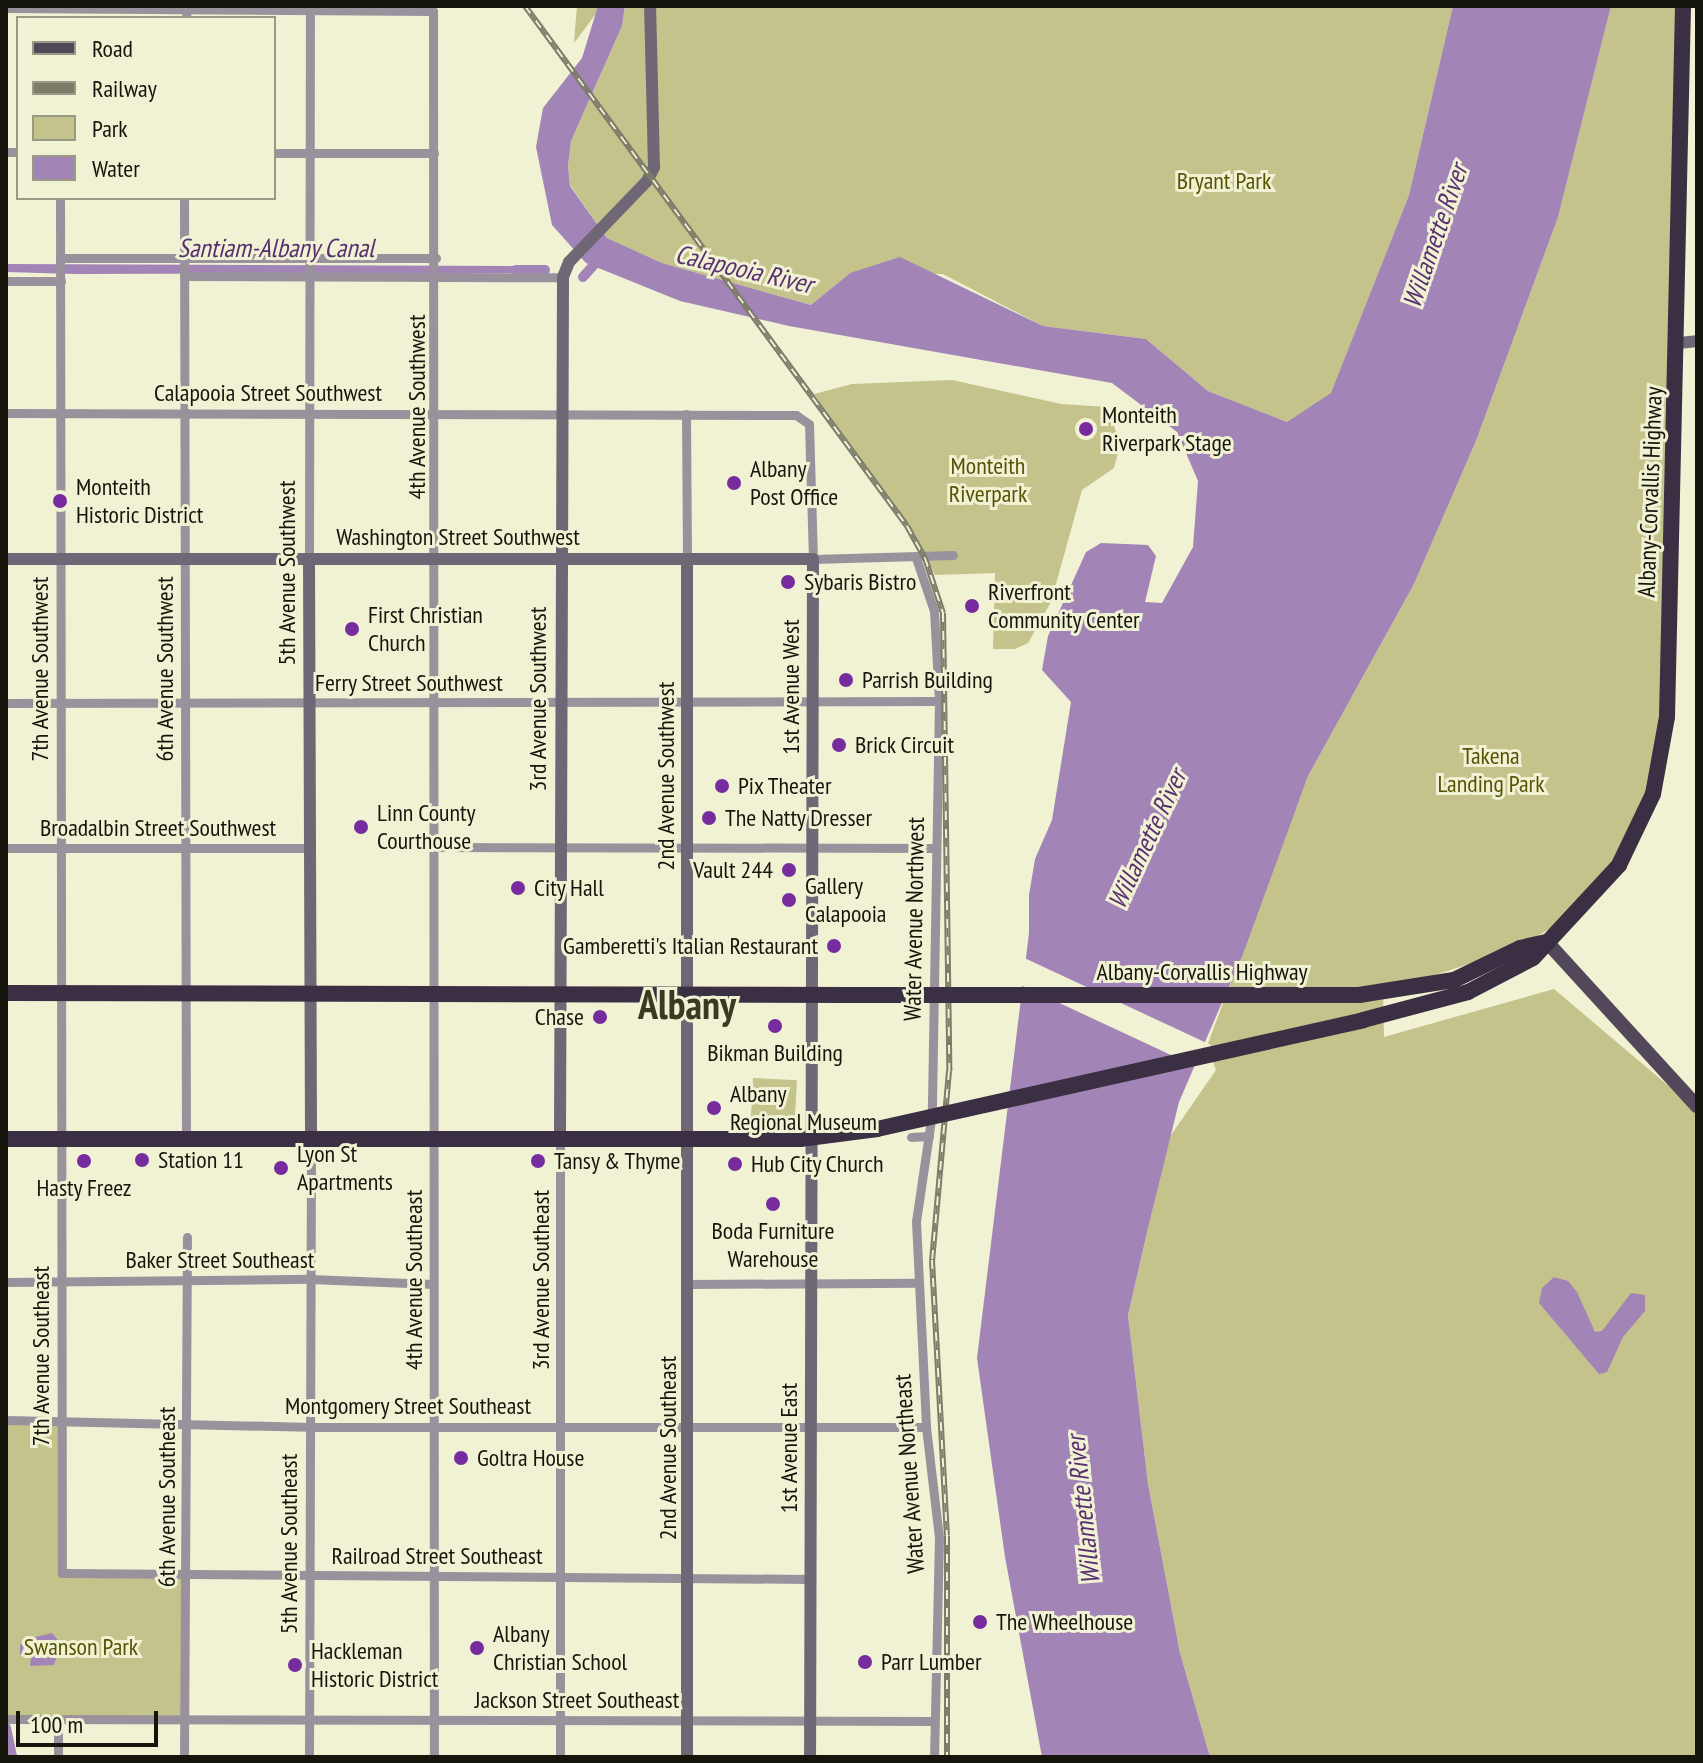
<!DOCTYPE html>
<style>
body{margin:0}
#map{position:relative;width:1703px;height:1763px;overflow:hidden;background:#f1f1d4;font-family:"PT Sans Narrow",sans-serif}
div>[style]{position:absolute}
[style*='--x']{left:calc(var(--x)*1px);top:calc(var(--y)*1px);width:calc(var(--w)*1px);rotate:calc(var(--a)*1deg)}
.green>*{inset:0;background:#c4c38c;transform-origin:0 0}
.water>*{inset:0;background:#a284b7}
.pier>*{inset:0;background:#f1f1d4;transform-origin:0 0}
.canal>*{height:10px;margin:-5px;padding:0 5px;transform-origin:5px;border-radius:5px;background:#a284b7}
.street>*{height:9px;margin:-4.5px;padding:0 4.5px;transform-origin:4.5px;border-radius:4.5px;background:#99929d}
.secondary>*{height:12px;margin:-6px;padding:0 6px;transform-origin:6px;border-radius:6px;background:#706776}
.primary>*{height:14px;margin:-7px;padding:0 7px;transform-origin:7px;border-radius:7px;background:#53485a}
.highway>*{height:16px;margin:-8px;padding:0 8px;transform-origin:8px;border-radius:8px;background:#3b2f43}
.rail>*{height:6px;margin-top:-3px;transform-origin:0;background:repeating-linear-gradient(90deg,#f1f1d4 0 9px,#7c7c69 0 18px);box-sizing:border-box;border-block:2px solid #7c7c69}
.highway-bridge>*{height:16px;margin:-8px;padding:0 8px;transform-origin:8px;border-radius:8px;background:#3b2f43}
.dots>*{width:22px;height:22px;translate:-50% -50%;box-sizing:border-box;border:4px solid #f1f1d4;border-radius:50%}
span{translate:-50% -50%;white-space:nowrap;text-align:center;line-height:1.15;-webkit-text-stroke:6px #f1f1d4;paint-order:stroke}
.park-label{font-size:24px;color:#565305}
.street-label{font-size:24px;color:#16150b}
.poi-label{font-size:24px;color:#16150b}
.left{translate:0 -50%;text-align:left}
.right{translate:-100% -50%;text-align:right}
.water-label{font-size:26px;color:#583070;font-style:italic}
.town-label{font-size:40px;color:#3a3922;font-weight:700}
.frame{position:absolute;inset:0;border:8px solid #16150b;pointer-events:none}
.legend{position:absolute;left:16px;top:16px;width:260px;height:184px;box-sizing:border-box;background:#f1f1d4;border:2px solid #999984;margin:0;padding:10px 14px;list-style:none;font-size:24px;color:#16150b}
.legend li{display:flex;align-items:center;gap:16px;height:40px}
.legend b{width:40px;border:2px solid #999984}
.scale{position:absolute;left:16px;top:1711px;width:142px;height:36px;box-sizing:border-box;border:4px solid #16150b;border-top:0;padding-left:10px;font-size:24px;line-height:28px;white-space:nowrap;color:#16150b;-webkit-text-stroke:6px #f1f1d4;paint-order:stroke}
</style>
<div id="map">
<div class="green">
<i style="clip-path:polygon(577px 6px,598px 6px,598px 11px,574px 43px)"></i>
<i style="clip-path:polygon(625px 6px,1453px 6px,1409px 195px,1331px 394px,1287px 422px,1208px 391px,1146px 339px,1043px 326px,943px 274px,850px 273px,811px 305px,662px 263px,607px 238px,570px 185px,568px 166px,571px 141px,622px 26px)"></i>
<i style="clip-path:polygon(1611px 6px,1677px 6px,1667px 717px,1629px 849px,1584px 908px,1518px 948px,1383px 992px,1384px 1037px,1554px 989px,1697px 1110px,1697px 1757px,1210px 1757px,1180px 1653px,1148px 1484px,1128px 1315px,1169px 1138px,1216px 1070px,1207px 1046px,1308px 776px,1414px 584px,1476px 441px,1558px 217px)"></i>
<i style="clip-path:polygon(952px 380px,1061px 404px,1108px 407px,1120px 445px,1114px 468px,1082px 490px,1051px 602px,1028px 643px,1015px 649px,993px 649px,995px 573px,935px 575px,915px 534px,814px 394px,852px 384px)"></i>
<i style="left:753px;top:1078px;width:44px;height:47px;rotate:3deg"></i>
<i style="clip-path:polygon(6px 1420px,61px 1420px,63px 1572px,187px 1573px,186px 1719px,6px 1720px)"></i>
</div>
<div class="water">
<i style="clip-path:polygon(598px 6px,625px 6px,622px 26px,571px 141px,568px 166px,570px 186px,607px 238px,662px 263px,811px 305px,850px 273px,900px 257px,1043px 326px,1146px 339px,1208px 391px,1287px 422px,1331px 393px,1409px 195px,1453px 6px,1611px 6px,1558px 217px,1476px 441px,1414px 584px,1308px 776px,1243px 954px,1179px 1102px,1149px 1224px,1128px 1315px,1148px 1484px,1180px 1653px,1210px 1757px,1042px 1757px,1005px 1557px,977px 1358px,1029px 933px,1029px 895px,1035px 859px,1052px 820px,1071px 702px,1042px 670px,1048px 636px,1086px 552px,1101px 543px,1148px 545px,1156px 556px,1145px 602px,1162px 603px,1193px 547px,1198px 481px,1177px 432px,1112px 383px,789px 326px,680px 301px,586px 263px,552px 225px,536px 147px,543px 108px,582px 58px)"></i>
<i style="clip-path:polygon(6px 264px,523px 266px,528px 273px,75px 274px,6px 272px)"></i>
<i style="clip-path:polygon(1554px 1277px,1568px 1281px,1577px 1292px,1595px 1332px,1602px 1331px,1631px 1293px,1645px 1295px,1645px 1311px,1623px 1337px,1607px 1372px,1599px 1374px,1539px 1303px,1542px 1288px)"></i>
<i style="clip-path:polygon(52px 1633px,61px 1644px,54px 1665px,30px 1666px,31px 1657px,20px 1654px,20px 1644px,31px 1645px,31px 1638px)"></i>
</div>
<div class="pier">
<i style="left:1211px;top:1045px;width:26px;height:210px;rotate:115deg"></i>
</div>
<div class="canal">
<i style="--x:516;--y:270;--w:29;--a:0"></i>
<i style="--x:583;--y:277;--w:25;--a:-48"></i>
<i style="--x:6;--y:1728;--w:30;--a:78"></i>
</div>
<div class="street">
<i style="--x:6;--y:8;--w:427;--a:0.4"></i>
<i style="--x:433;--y:11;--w:1746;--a:89.97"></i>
<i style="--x:186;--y:18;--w:12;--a:-85"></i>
<i style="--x:6;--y:152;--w:12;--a:0"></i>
<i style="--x:274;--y:153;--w:160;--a:0"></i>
<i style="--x:60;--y:198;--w:1375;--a:89.92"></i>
<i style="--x:62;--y:1573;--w:749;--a:0.46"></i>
<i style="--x:184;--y:198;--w:941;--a:89.88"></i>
<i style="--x:60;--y:258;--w:376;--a:0"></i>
<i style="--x:184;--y:276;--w:379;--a:0.2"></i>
<i style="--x:6;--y:281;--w:55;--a:0"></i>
<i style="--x:6;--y:413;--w:790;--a:0.15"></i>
<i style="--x:796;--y:415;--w:16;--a:35"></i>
<i style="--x:809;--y:424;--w:135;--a:88.3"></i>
<i style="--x:813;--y:559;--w:140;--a:-1.6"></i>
<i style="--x:686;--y:414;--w:145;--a:89.6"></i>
<i style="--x:916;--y:558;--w:56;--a:71.2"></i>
<i style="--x:934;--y:611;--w:90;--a:86.8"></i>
<i style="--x:939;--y:701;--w:412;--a:91"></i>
<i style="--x:932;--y:1113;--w:109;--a:98.4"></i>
<i style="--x:916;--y:1221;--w:206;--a:87.2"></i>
<i style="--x:926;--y:1427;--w:112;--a:83.3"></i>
<i style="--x:939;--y:1538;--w:219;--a:91.3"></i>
<i style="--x:309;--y:559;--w:553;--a:-89.9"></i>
<i style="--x:6;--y:703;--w:933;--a:-0.12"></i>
<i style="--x:436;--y:847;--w:500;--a:0.11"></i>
<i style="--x:6;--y:848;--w:304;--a:0"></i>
<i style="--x:911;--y:1137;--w:18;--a:-3"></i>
<i style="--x:6;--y:1282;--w:304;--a:-0.6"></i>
<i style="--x:310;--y:1279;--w:123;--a:2.3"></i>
<i style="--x:690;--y:1284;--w:226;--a:-0.3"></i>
<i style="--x:6;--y:1420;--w:303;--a:1.3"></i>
<i style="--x:309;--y:1427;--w:617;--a:0"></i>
<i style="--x:9;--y:1719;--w:924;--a:0.12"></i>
<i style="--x:58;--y:1757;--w:38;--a:-90"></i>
<i style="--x:184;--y:1757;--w:520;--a:-89.67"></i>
<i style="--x:309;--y:1757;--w:618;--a:-89.81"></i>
<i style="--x:560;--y:1757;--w:619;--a:-90"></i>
</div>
<div class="secondary">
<i style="--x:1679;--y:343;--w:18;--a:-6"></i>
<i style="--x:6;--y:559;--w:807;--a:0"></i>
<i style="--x:813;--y:559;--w:1198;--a:90.14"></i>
<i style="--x:309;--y:559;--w:580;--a:89.8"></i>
<i style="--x:687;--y:559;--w:1198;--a:90"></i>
<i style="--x:560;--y:1138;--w:861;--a:-89.8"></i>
<i style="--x:563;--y:277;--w:16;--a:-68"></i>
<i style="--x:569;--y:262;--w:112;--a:-46.1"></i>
<i style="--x:647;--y:181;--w:16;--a:-63"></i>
<i style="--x:654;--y:167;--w:161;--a:-91.4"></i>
</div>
<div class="primary">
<i style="--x:1547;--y:942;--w:222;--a:47.6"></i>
</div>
<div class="highway">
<i style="--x:6;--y:993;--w:842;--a:0.14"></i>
<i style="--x:1359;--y:995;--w:96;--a:-9"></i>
<i style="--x:1454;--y:980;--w:73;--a:-25.9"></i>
<i style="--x:1520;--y:948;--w:28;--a:-13"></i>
<i style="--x:1363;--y:1020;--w:109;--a:-14.9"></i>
<i style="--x:1468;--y:992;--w:73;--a:-27.6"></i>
<i style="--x:1533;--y:958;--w:127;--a:-47.2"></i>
<i style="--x:1619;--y:865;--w:79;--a:-64.4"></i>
<i style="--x:1653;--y:794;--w:78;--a:-79.7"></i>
<i style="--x:1667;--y:717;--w:711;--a:-88.71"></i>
<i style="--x:6;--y:1139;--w:794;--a:0"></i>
<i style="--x:800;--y:1139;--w:78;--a:-7.4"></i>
</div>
<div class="rail">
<i style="--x:525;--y:6;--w:645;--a:53.7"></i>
<i style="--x:907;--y:526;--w:37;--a:61"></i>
<i style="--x:925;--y:558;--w:58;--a:71.9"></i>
<i style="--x:943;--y:613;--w:458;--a:89.2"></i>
<i style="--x:949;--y:1071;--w:190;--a:95.1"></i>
<i style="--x:932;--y:1260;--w:276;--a:86.9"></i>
<i style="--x:947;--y:1536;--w:221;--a:90"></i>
</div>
<div class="highway-bridge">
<i style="--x:848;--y:995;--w:511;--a:0"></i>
<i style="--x:877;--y:1129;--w:498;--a:-12.6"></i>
</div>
<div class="dots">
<i style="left:1086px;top:429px;background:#762c9e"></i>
<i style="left:734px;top:483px;background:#762c9e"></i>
<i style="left:60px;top:501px;background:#762c9e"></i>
<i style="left:788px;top:582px;background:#762c9e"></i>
<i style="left:972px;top:606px;background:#762c9e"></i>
<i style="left:352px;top:629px;background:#762c9e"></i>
<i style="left:846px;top:680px;background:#762c9e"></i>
<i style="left:839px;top:745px;background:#762c9e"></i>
<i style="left:722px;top:786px;background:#762c9e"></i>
<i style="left:709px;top:818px;background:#762c9e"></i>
<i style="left:361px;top:827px;background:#762c9e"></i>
<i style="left:789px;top:870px;background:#762c9e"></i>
<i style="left:518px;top:888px;background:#762c9e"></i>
<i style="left:789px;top:900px;background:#762c9e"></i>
<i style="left:834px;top:946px;background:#762c9e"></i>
<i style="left:600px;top:1017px;background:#762c9e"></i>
<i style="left:775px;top:1026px;background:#762c9e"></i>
<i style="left:714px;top:1108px;background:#762c9e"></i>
<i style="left:142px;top:1160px;background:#762c9e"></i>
<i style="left:84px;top:1161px;background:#762c9e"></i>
<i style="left:538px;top:1161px;background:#762c9e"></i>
<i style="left:735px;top:1164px;background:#762c9e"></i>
<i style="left:281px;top:1168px;background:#762c9e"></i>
<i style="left:773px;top:1204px;background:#762c9e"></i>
<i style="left:461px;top:1458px;background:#762c9e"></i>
<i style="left:980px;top:1622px;background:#762c9e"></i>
<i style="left:477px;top:1648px;background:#762c9e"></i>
<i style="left:865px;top:1662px;background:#762c9e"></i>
<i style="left:295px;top:1665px;background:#762c9e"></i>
</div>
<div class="park-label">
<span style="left:1224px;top:181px">Bryant Park</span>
<span style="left:988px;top:480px">Monteith<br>Riverpark</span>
<span style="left:1491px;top:770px">Takena<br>Landing Park</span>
<span style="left:81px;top:1647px">Swanson Park</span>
</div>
<div class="street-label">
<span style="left:268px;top:393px">Calapooia Street Southwest</span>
<span style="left:417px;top:407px;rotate:-90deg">4th Avenue Southwest</span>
<span style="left:1650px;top:492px;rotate:-88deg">Albany-Corvallis Highway</span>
<span style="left:458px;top:537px">Washington Street Southwest</span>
<span style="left:287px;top:573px;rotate:-90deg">5th Avenue Southwest</span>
<span style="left:40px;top:669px;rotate:-90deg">7th Avenue Southwest</span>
<span style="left:165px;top:669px;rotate:-90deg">6th Avenue Southwest</span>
<span style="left:409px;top:683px">Ferry Street Southwest</span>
<span style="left:791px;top:687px;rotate:-90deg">1st Avenue West</span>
<span style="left:538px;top:699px;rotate:-90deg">3rd Avenue Southwest</span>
<span style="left:666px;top:776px;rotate:-90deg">2nd Avenue Southwest</span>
<span style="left:158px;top:828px">Broadalbin Street Southwest</span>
<span style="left:914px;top:919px;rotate:-89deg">Water Avenue Northwest</span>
<span style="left:1202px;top:972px">Albany-Corvallis Highway</span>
<span style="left:220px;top:1260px">Baker Street Southeast</span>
<span style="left:414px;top:1280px;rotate:-90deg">4th Avenue Southeast</span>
<span style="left:541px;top:1280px;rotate:-90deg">3rd Avenue Southeast</span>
<span style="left:41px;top:1356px;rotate:-90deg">7th Avenue Southeast</span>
<span style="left:408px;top:1406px">Montgomery Street Southeast</span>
<span style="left:668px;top:1448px;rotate:-90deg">2nd Avenue Southeast</span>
<span style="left:789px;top:1448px;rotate:-90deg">1st Avenue East</span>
<span style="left:909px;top:1474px;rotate:-94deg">Water Avenue Northeast</span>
<span style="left:167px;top:1497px;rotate:-90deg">6th Avenue Southeast</span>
<span style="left:289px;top:1544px;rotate:-90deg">5th Avenue Southeast</span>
<span style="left:437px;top:1556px">Railroad Street Southeast</span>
<span style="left:577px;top:1700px">Jackson Street Southeast</span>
</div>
<div class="poi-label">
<span class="left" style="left:1102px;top:429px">Monteith<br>Riverpark Stage</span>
<span class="left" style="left:750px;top:483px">Albany<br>Post Office</span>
<span class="left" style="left:76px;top:501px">Monteith<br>Historic District</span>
<span class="left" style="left:804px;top:582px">Sybaris Bistro</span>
<span class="left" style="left:988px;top:606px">Riverfront<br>Community Center</span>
<span class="left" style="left:368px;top:629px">First Christian<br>Church</span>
<span class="left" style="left:862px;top:680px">Parrish Building</span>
<span class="left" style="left:855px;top:745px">Brick Circuit</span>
<span class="left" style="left:738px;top:786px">Pix Theater</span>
<span class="left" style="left:377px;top:827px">Linn County<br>Courthouse</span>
<span class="left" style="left:725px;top:818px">The Natty Dresser</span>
<span class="right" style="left:773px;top:870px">Vault 244</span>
<span class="left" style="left:805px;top:900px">Gallery<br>Calapooia</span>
<span class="left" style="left:534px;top:888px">City Hall</span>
<span class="right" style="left:818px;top:946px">Gamberetti's Italian Restaurant</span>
<span class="right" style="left:584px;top:1017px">Chase</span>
<span style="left:775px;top:1053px">Bikman Building</span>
<span class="left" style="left:730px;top:1108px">Albany<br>Regional Museum</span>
<span class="left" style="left:297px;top:1168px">Lyon St<br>Apartments</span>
<span class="left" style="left:158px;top:1160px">Station 11</span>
<span class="left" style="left:554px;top:1161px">Tansy &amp; Thyme</span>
<span class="left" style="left:751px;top:1164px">Hub City Church</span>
<span style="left:84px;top:1188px">Hasty Freez</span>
<span style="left:773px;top:1245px">Boda Furniture<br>Warehouse</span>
<span class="left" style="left:477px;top:1458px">Goltra House</span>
<span class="left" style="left:996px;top:1622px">The Wheelhouse</span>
<span class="left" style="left:493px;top:1648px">Albany<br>Christian School</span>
<span class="left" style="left:311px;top:1665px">Hackleman<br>Historic District</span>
<span class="left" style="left:881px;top:1662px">Parr Lumber</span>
</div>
<div class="water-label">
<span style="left:1435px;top:236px;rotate:-71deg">Willamette River</span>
<span style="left:276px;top:248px">Santiam-Albany Canal</span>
<span style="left:744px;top:269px;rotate:13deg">Calapooia River</span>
<span style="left:1147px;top:839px;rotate:-65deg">Willamette River</span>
<span style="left:1083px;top:1510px;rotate:-96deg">Willamette River</span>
</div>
<div class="town-label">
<span style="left:687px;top:1004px">Albany</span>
</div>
<div class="frame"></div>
<ul class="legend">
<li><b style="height:10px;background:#53485a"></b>Road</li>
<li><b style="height:10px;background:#7c7c69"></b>Railway</li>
<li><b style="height:22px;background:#c4c38c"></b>Park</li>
<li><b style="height:22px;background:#a284b7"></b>Water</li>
</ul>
<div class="scale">100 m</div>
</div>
